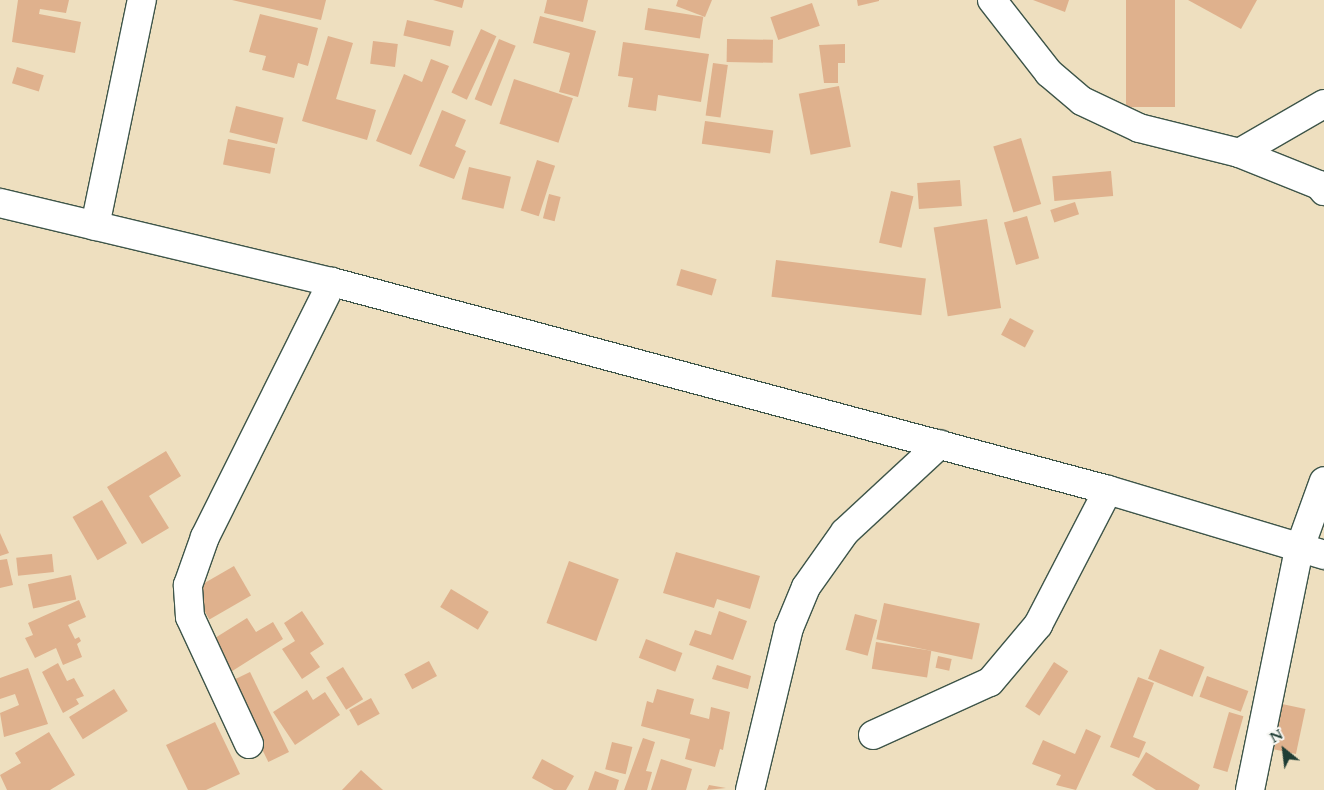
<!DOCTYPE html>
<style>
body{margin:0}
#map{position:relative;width:1324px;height:790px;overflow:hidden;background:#eedfbf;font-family:Cardo,serif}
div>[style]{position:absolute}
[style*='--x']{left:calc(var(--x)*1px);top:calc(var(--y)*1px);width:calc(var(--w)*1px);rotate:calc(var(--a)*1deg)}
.building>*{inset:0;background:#dfb18d;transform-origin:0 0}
.roads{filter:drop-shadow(1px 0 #3e5549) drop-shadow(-1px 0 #3e5549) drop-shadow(0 1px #3e5549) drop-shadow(0 -1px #3e5549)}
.minor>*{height:28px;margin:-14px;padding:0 14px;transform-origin:14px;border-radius:14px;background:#fff}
.highway>*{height:28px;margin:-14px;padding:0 14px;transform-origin:14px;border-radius:14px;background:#fff}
span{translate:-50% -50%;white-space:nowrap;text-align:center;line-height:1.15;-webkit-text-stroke:4px #f6f6f2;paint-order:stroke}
.north{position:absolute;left:1259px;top:725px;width:50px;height:50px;-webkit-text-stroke:4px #f6f6f2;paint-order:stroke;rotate:331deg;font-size:14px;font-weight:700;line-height:20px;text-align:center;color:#1f3d34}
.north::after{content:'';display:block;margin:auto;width:18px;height:22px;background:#1f3d34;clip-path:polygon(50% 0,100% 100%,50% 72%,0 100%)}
</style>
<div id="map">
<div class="building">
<i style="clip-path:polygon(18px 0,69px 0,66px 13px,40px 9px,39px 14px,81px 22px,75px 53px,12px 42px)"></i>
<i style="clip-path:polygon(232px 0,326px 0,321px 20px)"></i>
<i style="clip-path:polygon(433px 0,464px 0,462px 8px)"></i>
<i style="clip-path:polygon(547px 0,588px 0,583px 22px,544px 13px)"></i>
<i style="clip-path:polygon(678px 0,712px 0,705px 17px,676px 6px)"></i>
<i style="clip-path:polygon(857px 0,879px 0,879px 1px,858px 6px)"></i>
<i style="clip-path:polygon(1033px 0,1069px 0,1065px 12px)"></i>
<i style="left:1126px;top:0;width:49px;height:107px"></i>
<i style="clip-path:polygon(1188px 0,1257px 0,1241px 29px)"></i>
<i style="left:812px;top:3px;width:24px;height:44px;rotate:71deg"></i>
<i style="left:648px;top:8px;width:56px;height:22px;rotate:9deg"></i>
<i style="clip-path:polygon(260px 14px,318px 28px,308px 66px,298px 63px,294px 78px,262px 70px,266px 56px,249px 52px)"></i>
<i style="clip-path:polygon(540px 16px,596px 31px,578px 97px,559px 92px,570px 53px,533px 43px)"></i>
<i style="left:407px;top:20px;width:48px;height:16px;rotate:13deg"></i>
<i style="left:481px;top:29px;width:17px;height:70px;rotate:25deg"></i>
<i style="clip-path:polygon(328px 36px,353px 43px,336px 99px,376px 110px,367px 140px,302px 121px)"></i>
<i style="left:499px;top:39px;width:18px;height:65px;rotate:22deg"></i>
<i style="left:727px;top:39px;width:46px;height:23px;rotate:1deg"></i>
<i style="left:373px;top:41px;width:25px;height:23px;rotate:7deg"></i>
<i style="clip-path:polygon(623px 42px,709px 54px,701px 102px,658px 95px,656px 111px,628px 107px,633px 78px,618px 76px)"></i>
<i style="clip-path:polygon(845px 44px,845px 63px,838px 63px,838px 83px,824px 83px,819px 45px)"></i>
<i style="clip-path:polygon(431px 59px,449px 66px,411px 155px,376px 141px,404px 74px,422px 82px)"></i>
<i style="left:713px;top:63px;width:15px;height:53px;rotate:8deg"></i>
<i style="left:17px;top:67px;width:28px;height:17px;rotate:17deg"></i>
<i style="left:514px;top:79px;width:62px;height:47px;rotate:18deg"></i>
<i style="left:839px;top:86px;width:62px;height:41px;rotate:79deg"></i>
<i style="left:236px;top:106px;width:49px;height:27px;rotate:14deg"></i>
<i style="clip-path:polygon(442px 110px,466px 120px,455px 146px,466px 151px,454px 179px,419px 166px)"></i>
<i style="left:705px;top:121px;width:69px;height:23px;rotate:8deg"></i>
<i style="left:1021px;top:138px;width:69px;height:29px;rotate:73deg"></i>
<i style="left:228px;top:139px;width:48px;height:26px;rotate:11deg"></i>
<i style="left:537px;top:160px;width:19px;height:53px;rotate:18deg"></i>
<i style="left:469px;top:167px;width:43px;height:33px;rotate:13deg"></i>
<i style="left:1111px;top:171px;width:25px;height:59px;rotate:85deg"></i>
<i style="left:960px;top:180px;width:26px;height:43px;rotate:86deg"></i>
<i style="left:891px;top:191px;width:23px;height:53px;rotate:13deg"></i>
<i style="left:549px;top:194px;width:12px;height:25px;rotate:14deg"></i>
<i style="left:1075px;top:202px;width:13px;height:26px;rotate:72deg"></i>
<i style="left:1027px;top:216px;width:44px;height:24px;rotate:74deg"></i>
<i style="left:987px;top:219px;width:90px;height:54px;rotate:81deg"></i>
<i style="left:776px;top:260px;width:151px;height:37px;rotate:7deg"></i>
<i style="left:681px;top:269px;width:37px;height:17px;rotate:16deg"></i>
<i style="left:1010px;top:318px;width:27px;height:19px;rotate:28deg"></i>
<i style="clip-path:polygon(166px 451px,181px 476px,149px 496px,169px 528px,142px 544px,107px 487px)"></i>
<i style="left:102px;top:500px;width:50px;height:34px;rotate:60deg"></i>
<i style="clip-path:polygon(0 533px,9px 553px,0 556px)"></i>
<i style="clip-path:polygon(676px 552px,760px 576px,750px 609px,717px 599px,714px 608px,663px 593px)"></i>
<i style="left:52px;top:554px;width:18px;height:36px;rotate:84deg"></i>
<i style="clip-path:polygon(7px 559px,13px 585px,0 588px,0 560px)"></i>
<i style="left:569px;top:561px;width:53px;height:66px;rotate:20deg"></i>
<i style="left:234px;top:566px;width:34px;height:48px;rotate:60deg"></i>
<i style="left:71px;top:575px;width:25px;height:44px;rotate:78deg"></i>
<i style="left:451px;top:589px;width:44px;height:21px;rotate:31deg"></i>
<i style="clip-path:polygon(79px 600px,86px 617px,68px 625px,75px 639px,79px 637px,81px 641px,77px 644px,82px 657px,63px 665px,56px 648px,35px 658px,25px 638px,33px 635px,28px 623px)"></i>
<i style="left:884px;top:603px;width:98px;height:37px;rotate:12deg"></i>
<i style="clip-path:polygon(302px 611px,324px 644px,310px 653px,320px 667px,302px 679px,282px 649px,295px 641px,284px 623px)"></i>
<i style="clip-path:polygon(719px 611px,747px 621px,733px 660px,689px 645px,695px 630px,711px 635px)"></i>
<i style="left:855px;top:614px;width:23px;height:37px;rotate:15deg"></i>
<i style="clip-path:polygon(247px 618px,256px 632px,273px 622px,283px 639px,226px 675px,207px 643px)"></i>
<i style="left:646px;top:639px;width:39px;height:20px;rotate:21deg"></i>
<i style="left:876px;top:642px;width:56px;height:27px;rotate:9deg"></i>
<i style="left:1160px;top:649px;width:48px;height:32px;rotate:22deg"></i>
<i style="left:938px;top:656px;width:14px;height:12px;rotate:12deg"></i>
<i style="left:429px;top:661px;width:17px;height:28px;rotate:62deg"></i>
<i style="left:1054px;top:662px;width:17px;height:53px;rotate:33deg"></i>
<i style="clip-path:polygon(58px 663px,67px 681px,74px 678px,84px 696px,76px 699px,79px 704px,63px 713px,42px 672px)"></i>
<i style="clip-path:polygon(717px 665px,751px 676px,748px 689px,712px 679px)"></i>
<i style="left:343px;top:667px;width:38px;height:20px;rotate:58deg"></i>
<i style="clip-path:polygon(28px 668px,48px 724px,4px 737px,0 713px,19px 705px,15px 694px,0 699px,0 678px)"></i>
<i style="left:250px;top:672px;width:89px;height:23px;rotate:64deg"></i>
<i style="left:1207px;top:676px;width:44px;height:22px;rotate:20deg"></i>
<i style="clip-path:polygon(1138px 677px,1154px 683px,1133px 737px,1146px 742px,1139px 758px,1110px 747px)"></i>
<i style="left:114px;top:689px;width:26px;height:53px;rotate:58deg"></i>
<i style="clip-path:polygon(657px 689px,694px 699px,690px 714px,709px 719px,711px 707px,730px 712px,723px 750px,720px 749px,715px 767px,685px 759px,690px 739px,641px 726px,647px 701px,653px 703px)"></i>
<i style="clip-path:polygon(307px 690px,313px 700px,325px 692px,340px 715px,295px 745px,273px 712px)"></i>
<i style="left:371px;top:698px;width:18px;height:25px;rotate:61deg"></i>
<i style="left:1282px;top:704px;width:24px;height:46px;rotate:12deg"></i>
<i style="left:1229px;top:712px;width:15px;height:58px;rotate:16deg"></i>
<i style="clip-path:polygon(215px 722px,240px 774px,206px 790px,188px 790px,166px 745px)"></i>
<i style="clip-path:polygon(1086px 729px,1101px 736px,1076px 790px,1056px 785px,1061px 775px,1032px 764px,1043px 740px,1075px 754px)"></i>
<i style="clip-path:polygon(49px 732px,75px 775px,50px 790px,7px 790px,0 775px,21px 763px,15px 753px)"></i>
<i style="clip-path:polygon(643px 738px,655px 742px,646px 771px,652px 772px,647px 790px,624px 790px)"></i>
<i style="left:612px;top:742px;width:21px;height:28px;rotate:14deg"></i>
<i style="clip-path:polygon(1146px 752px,1200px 785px,1198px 790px,1156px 790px,1132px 775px)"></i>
<i style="clip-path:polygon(542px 759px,574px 776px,566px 790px,554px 790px,532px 778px)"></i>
<i style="clip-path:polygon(661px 759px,692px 769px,686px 790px,651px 790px)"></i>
<i style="clip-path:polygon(361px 770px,383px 790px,342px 790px)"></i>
<i style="clip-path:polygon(595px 771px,619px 780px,616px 790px,588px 790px)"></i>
<i style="clip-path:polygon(709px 785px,726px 788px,707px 790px)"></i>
</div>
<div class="roads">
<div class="minor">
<i style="--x:992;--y:0;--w:93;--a:52"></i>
<i style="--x:1049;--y:73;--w:43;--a:40.3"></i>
<i style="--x:1082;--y:101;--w:63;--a:25.3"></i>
<i style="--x:1139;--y:128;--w:103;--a:14"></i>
<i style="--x:1239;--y:153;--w:86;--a:21.8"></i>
<i style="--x:1319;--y:185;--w:8;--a:50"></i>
<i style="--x:1239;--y:153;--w:98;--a:-30"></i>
<i style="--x:95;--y:226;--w:231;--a:-78.3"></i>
<i style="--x:873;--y:735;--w:128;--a:-24.4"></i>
<i style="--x:990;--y:682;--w:75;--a:-49.9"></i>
<i style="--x:1038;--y:625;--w:152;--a:-62.6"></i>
<i style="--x:249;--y:744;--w:140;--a:-114.9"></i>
<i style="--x:190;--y:617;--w:32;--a:-94"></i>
<i style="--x:188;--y:585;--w:51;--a:-70.5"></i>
<i style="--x:205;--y:537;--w:285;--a:-63.5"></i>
<i style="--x:750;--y:790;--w:167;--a:-76.5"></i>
<i style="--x:789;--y:628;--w:44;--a:-67.5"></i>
<i style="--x:806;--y:587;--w:67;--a:-54.7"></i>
<i style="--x:845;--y:532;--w:129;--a:-42.8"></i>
<i style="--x:1250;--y:790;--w:245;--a:-78.5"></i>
<i style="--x:1299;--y:550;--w:73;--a:-70.1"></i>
</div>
<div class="highway">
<i style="--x:0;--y:203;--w:341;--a:13.4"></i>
<i style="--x:332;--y:282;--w:803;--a:15"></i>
<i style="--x:1108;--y:490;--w:226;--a:16.7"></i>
</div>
</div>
<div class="north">N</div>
</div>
